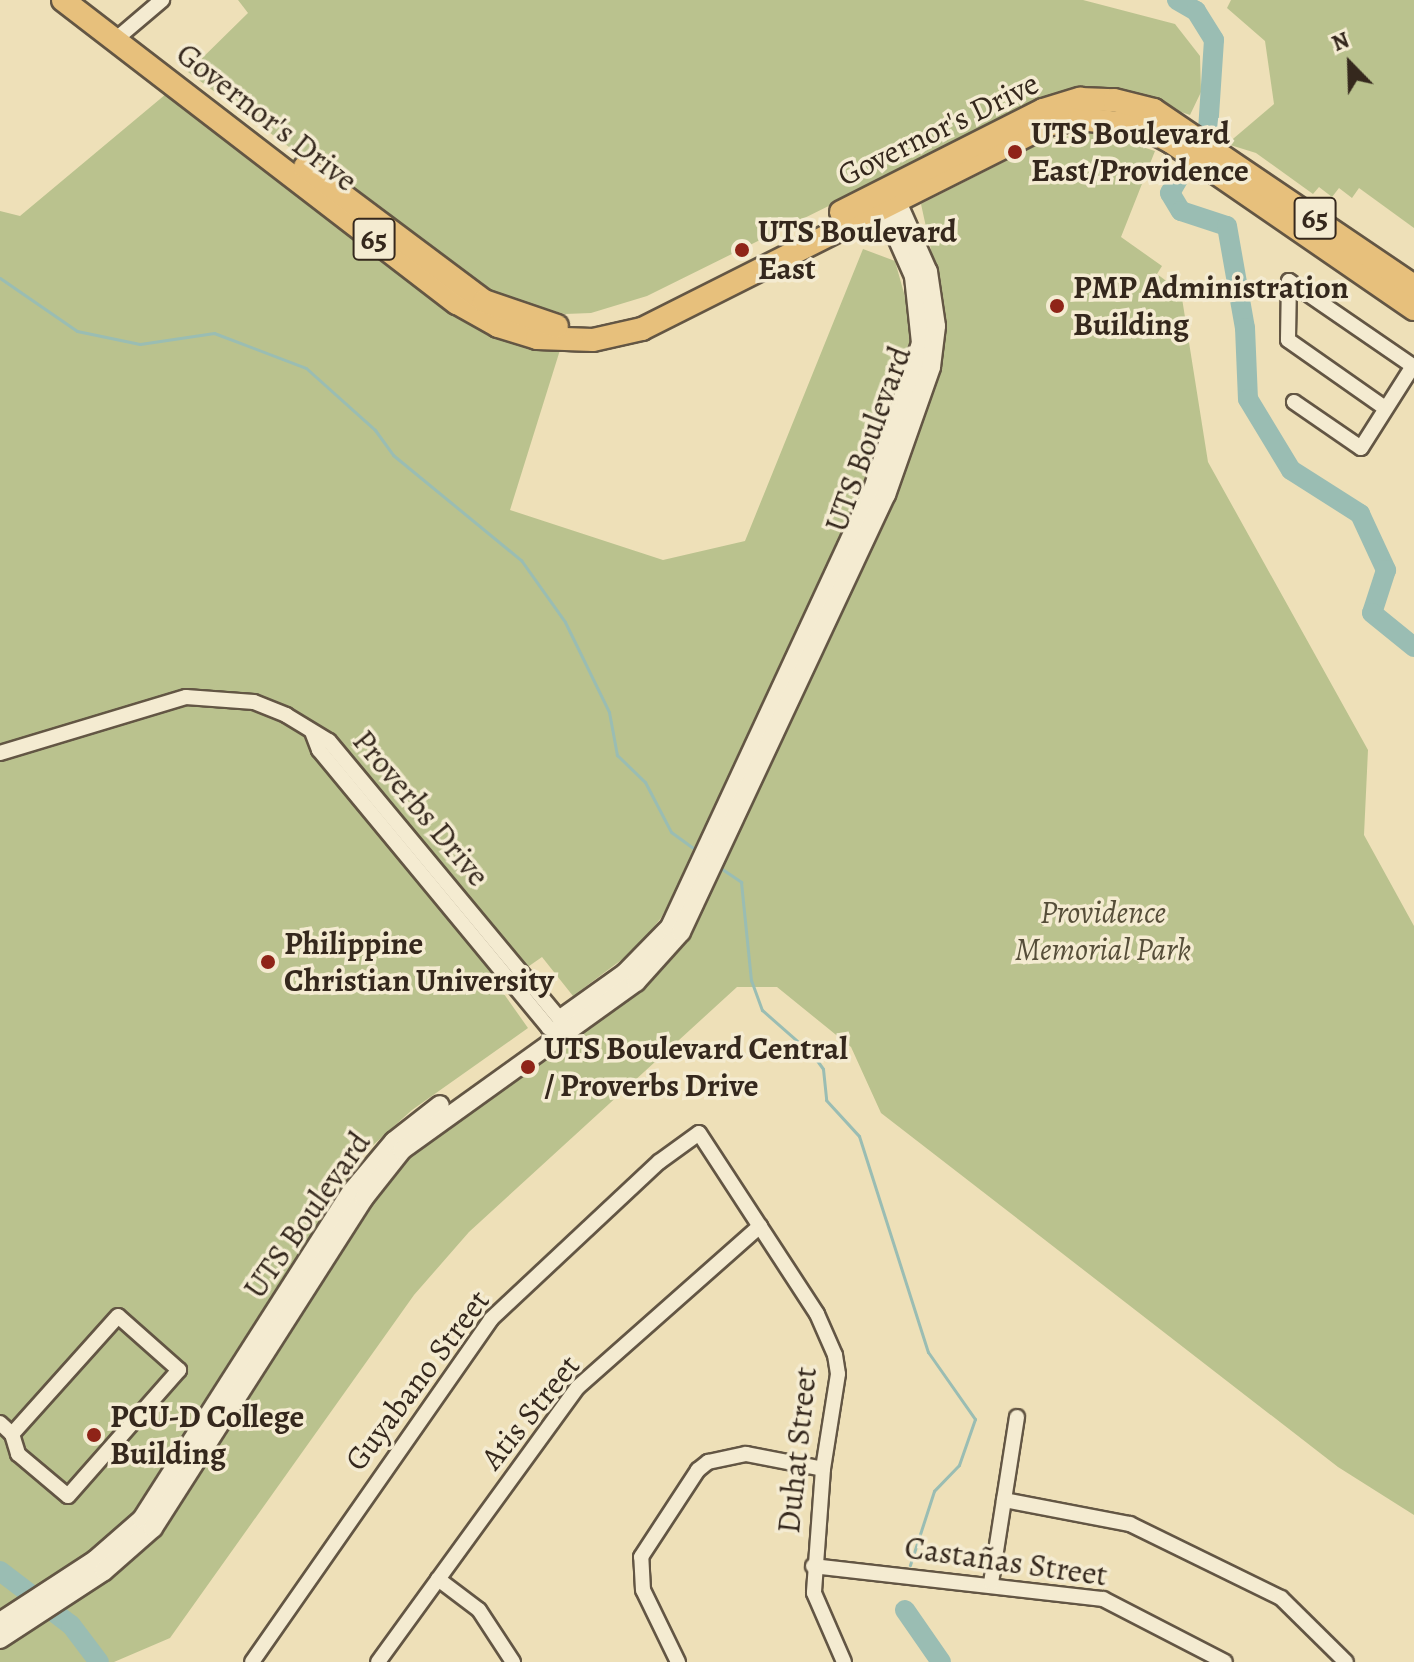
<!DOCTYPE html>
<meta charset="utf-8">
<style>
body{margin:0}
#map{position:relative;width:1414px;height:1662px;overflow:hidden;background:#eee0b8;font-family:Alegreya,serif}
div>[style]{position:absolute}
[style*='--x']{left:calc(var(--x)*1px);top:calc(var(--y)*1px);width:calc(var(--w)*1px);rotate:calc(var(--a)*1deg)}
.green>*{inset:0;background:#bac28e}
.stream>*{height:3px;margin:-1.5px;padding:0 1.5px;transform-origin:1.5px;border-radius:1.5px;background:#9abdb3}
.river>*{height:20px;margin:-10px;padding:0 10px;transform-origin:10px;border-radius:10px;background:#9abdb3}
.roads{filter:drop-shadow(2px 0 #635644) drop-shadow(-2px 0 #635644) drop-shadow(0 2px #635644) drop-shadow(0 -2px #635644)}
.minor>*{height:14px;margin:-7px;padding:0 7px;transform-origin:7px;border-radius:7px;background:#f4ebd1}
.secondary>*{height:18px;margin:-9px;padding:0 9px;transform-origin:9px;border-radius:9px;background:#f4ebd1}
.trunk>*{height:22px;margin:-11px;padding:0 11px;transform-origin:11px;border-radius:11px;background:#e7c07c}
.dots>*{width:22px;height:22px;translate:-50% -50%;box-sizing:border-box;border:4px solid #f4ebd1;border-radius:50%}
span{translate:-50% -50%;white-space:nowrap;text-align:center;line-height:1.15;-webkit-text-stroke:7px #f4ebd1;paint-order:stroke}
.shield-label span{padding:2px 6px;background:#f4ebd1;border:2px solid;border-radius:6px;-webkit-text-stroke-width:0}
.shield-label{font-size:30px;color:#35281d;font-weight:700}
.street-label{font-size:32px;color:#35281d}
.poi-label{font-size:32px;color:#35281d;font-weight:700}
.left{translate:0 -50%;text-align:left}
.park-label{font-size:32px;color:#564e39;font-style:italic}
.north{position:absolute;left:1310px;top:24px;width:80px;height:80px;-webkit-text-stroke:6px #f4ebd1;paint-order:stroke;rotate:337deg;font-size:22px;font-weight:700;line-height:32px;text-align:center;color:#35281d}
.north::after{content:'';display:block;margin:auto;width:28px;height:36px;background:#35281d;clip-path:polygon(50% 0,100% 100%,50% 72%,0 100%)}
</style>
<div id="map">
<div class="green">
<i style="clip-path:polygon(238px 0,1083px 0,1175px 24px,1200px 56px,1201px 92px,1190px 115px,1113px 89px,1059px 92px,647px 296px,591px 313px,565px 314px,508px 299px,470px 281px,188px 72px,248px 13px)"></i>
<i style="clip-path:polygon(1231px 0,1414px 0,1414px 228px,1359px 188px,1352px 198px,1339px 188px,1332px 197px,1319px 187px,1313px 194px,1256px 153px,1227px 144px,1274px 104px,1265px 41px,1227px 8px)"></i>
<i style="clip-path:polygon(166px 94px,450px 310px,493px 335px,560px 350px,510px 510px,663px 560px,745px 541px,863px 249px,895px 261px,909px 311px,910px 342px,899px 389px,863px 484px,710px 824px,661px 918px,636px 949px,573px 996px,542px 957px,499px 987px,528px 1028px,412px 1110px,361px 1156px,132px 1514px,105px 1540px,0 1611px,0 211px,20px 216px)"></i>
<i style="clip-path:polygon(1096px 132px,1155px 151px,1121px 237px,1162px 266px,1157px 274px,1181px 292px,1208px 462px,1368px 750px,1364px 835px,1414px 926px,1414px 1515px,1338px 1467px,881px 1113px,851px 1047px,777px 987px,737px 987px,469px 1232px,414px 1295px,170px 1638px,114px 1662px,0 1662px,0 1650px,108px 1578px,159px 1531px,378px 1190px,408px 1156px,643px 988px,689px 936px,894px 499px,941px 369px,943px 305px,921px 204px,1049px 139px)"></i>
</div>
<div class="stream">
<i style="--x:0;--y:278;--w:93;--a:34.5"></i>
<i style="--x:77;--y:331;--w:64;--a:11.7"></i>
<i style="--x:140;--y:344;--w:75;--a:-8.5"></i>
<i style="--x:214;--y:333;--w:98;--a:20.8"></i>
<i style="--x:306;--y:368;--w:93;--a:41.9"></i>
<i style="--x:375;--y:430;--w:31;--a:54"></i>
<i style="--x:393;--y:455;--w:166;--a:39.4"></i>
<i style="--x:521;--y:560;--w:76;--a:54.6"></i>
<i style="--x:565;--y:622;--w:100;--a:63.9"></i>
<i style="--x:609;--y:712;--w:44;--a:79.5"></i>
<i style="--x:617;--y:755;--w:39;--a:44"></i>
<i style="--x:645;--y:782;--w:56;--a:62.5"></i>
<i style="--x:671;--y:832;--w:32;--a:36"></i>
<i style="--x:719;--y:867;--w:27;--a:34"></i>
<i style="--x:741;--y:882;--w:99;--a:84.2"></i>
<i style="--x:751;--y:980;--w:32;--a:70"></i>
<i style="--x:762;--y:1010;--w:68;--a:41.4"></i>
<i style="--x:813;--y:1055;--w:17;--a:54"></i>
<i style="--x:823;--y:1069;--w:31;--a:84"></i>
<i style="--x:826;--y:1100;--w:49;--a:47.5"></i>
<i style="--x:859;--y:1136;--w:227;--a:72.3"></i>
<i style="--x:928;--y:1352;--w:82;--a:55"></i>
<i style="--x:975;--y:1419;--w:49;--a:109.2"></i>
<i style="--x:959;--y:1465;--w:36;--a:134"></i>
<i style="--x:934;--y:1491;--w:78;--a:108"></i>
</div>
<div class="river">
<i style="--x:1177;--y:0;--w:22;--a:30"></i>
<i style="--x:1196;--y:11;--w:34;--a:58"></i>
<i style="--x:1214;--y:40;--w:91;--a:93.8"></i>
<i style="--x:1181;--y:174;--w:22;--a:120"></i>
<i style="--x:1170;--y:193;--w:21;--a:59"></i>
<i style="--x:1181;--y:211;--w:48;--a:18.1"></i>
<i style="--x:1227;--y:226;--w:104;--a:80"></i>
<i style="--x:1245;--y:328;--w:71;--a:87.6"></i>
<i style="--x:1248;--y:399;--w:83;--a:58.8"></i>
<i style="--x:1291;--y:470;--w:82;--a:32.5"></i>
<i style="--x:1360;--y:514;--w:62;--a:65.1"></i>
<i style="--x:1386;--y:570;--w:45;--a:108"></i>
<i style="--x:1372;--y:613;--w:54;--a:39"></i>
<i style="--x:0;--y:1571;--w:89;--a:37.3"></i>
<i style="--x:71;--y:1625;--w:46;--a:52.9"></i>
<i style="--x:905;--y:1610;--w:63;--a:55.3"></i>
</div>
<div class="roads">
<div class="minor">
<i style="--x:115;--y:40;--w:62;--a:-40.4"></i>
<i style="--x:1289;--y:281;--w:59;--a:91"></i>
<i style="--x:1288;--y:340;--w:118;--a:35"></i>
<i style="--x:1289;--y:281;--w:152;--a:34.5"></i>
<i style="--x:1294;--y:402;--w:81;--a:34.5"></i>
<i style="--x:1361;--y:448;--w:97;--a:-57.6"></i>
<i style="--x:0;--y:753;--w:194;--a:-16.8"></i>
<i style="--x:186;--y:697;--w:68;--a:4.2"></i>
<i style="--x:254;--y:702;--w:35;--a:22"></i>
<i style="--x:286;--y:715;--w:50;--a:31.2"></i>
<i style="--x:329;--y:741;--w:361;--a:50.3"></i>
<i style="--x:560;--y:1019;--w:13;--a:77"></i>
<i style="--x:563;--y:1032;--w:15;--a:-164"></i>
<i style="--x:549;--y:1028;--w:361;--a:-129.6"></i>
<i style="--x:319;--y:750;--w:19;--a:-111"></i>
<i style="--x:0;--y:1423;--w:16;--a:43"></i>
<i style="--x:12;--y:1434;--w:21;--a:73"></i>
<i style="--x:18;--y:1454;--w:65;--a:40"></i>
<i style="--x:68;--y:1496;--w:168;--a:-48.6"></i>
<i style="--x:179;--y:1370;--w:81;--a:-138.5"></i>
<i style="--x:118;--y:1316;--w:159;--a:131.9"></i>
<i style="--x:1004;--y:1500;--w:128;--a:10.8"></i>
<i style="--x:1130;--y:1524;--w:168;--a:26.1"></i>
<i style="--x:1281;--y:1598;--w:91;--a:44.6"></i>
<i style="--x:813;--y:1566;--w:292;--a:6.5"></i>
<i style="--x:1103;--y:1599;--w:137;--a:27.3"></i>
<i style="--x:438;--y:1579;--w:51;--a:37.1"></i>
<i style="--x:479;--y:1610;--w:62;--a:56.8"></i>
<i style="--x:991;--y:1583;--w:168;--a:-81.1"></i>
<i style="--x:252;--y:1662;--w:418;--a:-55.1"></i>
<i style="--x:491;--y:1319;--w:230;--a:-43.1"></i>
<i style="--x:659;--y:1162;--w:49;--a:-35.9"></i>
<i style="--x:699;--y:1133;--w:216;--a:56.9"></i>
<i style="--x:817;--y:1314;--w:45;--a:66.3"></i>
<i style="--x:835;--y:1355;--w:19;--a:81"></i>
<i style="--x:838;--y:1374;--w:96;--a:99"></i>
<i style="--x:823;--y:1469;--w:124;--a:94.2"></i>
<i style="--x:814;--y:1593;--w:75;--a:66.5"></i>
<i style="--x:378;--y:1662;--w:340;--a:-54"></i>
<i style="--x:578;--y:1387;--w:243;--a:-41.5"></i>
<i style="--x:678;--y:1662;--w:80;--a:-115.9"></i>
<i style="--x:643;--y:1590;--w:33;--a:-93"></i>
<i style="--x:641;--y:1557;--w:104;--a:-56.8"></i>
<i style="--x:698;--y:1470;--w:13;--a:-39"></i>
<i style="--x:708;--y:1462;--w:39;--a:-12"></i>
<i style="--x:746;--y:1454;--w:78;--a:11"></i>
</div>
<div class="secondary">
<i style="--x:562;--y:1018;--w:77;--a:-35.5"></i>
<i style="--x:625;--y:973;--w:64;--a:-45.6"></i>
<i style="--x:670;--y:927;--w:483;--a:-65.1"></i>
<i style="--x:873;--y:489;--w:154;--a:-71.8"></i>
<i style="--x:921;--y:343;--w:67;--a:-96"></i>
<i style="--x:914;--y:276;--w:74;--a:-113.8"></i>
<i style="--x:884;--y:208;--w:13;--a:-94"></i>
<i style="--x:0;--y:1622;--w:113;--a:-33.1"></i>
<i style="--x:95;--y:1560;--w:62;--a:-41.1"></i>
<i style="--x:142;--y:1519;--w:389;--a:-57.4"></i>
<i style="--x:352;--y:1191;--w:65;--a:-50"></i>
<i style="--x:394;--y:1141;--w:58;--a:-38"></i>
<i style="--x:0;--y:1639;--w:124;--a:-33.2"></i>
<i style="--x:104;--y:1571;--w:65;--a:-41.3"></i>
<i style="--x:153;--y:1528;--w:392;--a:-57.4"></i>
<i style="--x:364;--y:1198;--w:61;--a:-51.6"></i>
<i style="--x:402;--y:1150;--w:288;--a:-35.7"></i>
<i style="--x:636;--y:982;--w:67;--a:-48"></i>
<i style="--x:681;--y:932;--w:483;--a:-64.9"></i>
<i style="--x:886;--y:495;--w:136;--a:-70.6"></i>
<i style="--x:931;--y:367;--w:41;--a:-83"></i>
<i style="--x:936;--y:326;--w:55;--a:-98.4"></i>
<i style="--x:928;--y:272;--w:77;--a:-113.9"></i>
<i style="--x:897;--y:202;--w:15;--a:-143"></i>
</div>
<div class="trunk">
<i style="--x:63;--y:0;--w:497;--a:37.6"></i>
<i style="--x:457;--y:303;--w:47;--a:29.3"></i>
<i style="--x:498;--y:326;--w:41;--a:17.1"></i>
<i style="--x:537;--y:338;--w:56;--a:2"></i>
<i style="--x:593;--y:340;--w:50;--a:-12.7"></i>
<i style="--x:642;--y:329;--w:453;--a:-26.7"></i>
<i style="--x:1047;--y:125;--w:33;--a:-11"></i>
<i style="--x:1079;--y:119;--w:60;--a:5.7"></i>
<i style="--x:1139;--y:125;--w:36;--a:28"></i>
<i style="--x:1171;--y:142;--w:295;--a:34.5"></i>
<i style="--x:305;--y:167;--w:224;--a:36.8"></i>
<i style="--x:484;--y:301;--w:77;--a:18.9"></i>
<i style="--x:841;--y:212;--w:226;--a:-26.8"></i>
<i style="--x:1043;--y:110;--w:39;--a:-17"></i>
<i style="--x:1080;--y:99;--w:34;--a:2"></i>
<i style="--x:1114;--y:100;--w:41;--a:14"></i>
<i style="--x:1154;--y:110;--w:314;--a:34.1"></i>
</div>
</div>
<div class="dots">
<i style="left:1015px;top:152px;background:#8f2418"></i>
<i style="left:742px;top:250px;background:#8f2418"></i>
<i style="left:1057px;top:306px;background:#8f2418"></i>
<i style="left:268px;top:962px;background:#8f2418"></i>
<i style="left:528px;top:1067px;background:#8f2418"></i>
<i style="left:94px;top:1435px;background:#8f2418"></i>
</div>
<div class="shield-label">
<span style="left:1315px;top:218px">65</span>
<span style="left:374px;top:239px">65</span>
</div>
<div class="street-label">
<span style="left:267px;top:117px;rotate:38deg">Governor's Drive</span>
<span style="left:938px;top:129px;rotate:-26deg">Governor's Drive</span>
<span style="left:868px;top:439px;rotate:-70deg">UTS Boulevard</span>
<span style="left:421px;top:808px;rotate:50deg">Proverbs Drive</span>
<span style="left:307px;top:1215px;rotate:-55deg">UTS Boulevard</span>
<span style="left:417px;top:1380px;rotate:-53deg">Guyabano Street</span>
<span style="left:530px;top:1412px;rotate:-51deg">Atis Street</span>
<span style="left:797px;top:1450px;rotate:-84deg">Duhat Street</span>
<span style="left:1006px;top:1561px;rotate:8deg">Castañas Street</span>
</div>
<div class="poi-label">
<span class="left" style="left:1031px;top:152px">UTS Boulevard<br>East/Providence</span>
<span class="left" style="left:758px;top:250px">UTS Boulevard<br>East</span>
<span class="left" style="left:1073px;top:306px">PMP Administration<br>Building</span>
<span class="left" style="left:284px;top:962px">Philippine<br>Christian University</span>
<span class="left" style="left:544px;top:1067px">UTS Boulevard Central<br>/ Proverbs Drive</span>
<span class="left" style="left:110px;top:1435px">PCU-D College<br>Building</span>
</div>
<div class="park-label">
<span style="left:1103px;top:931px">Providence<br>Memorial Park</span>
</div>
<div class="north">N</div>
</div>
